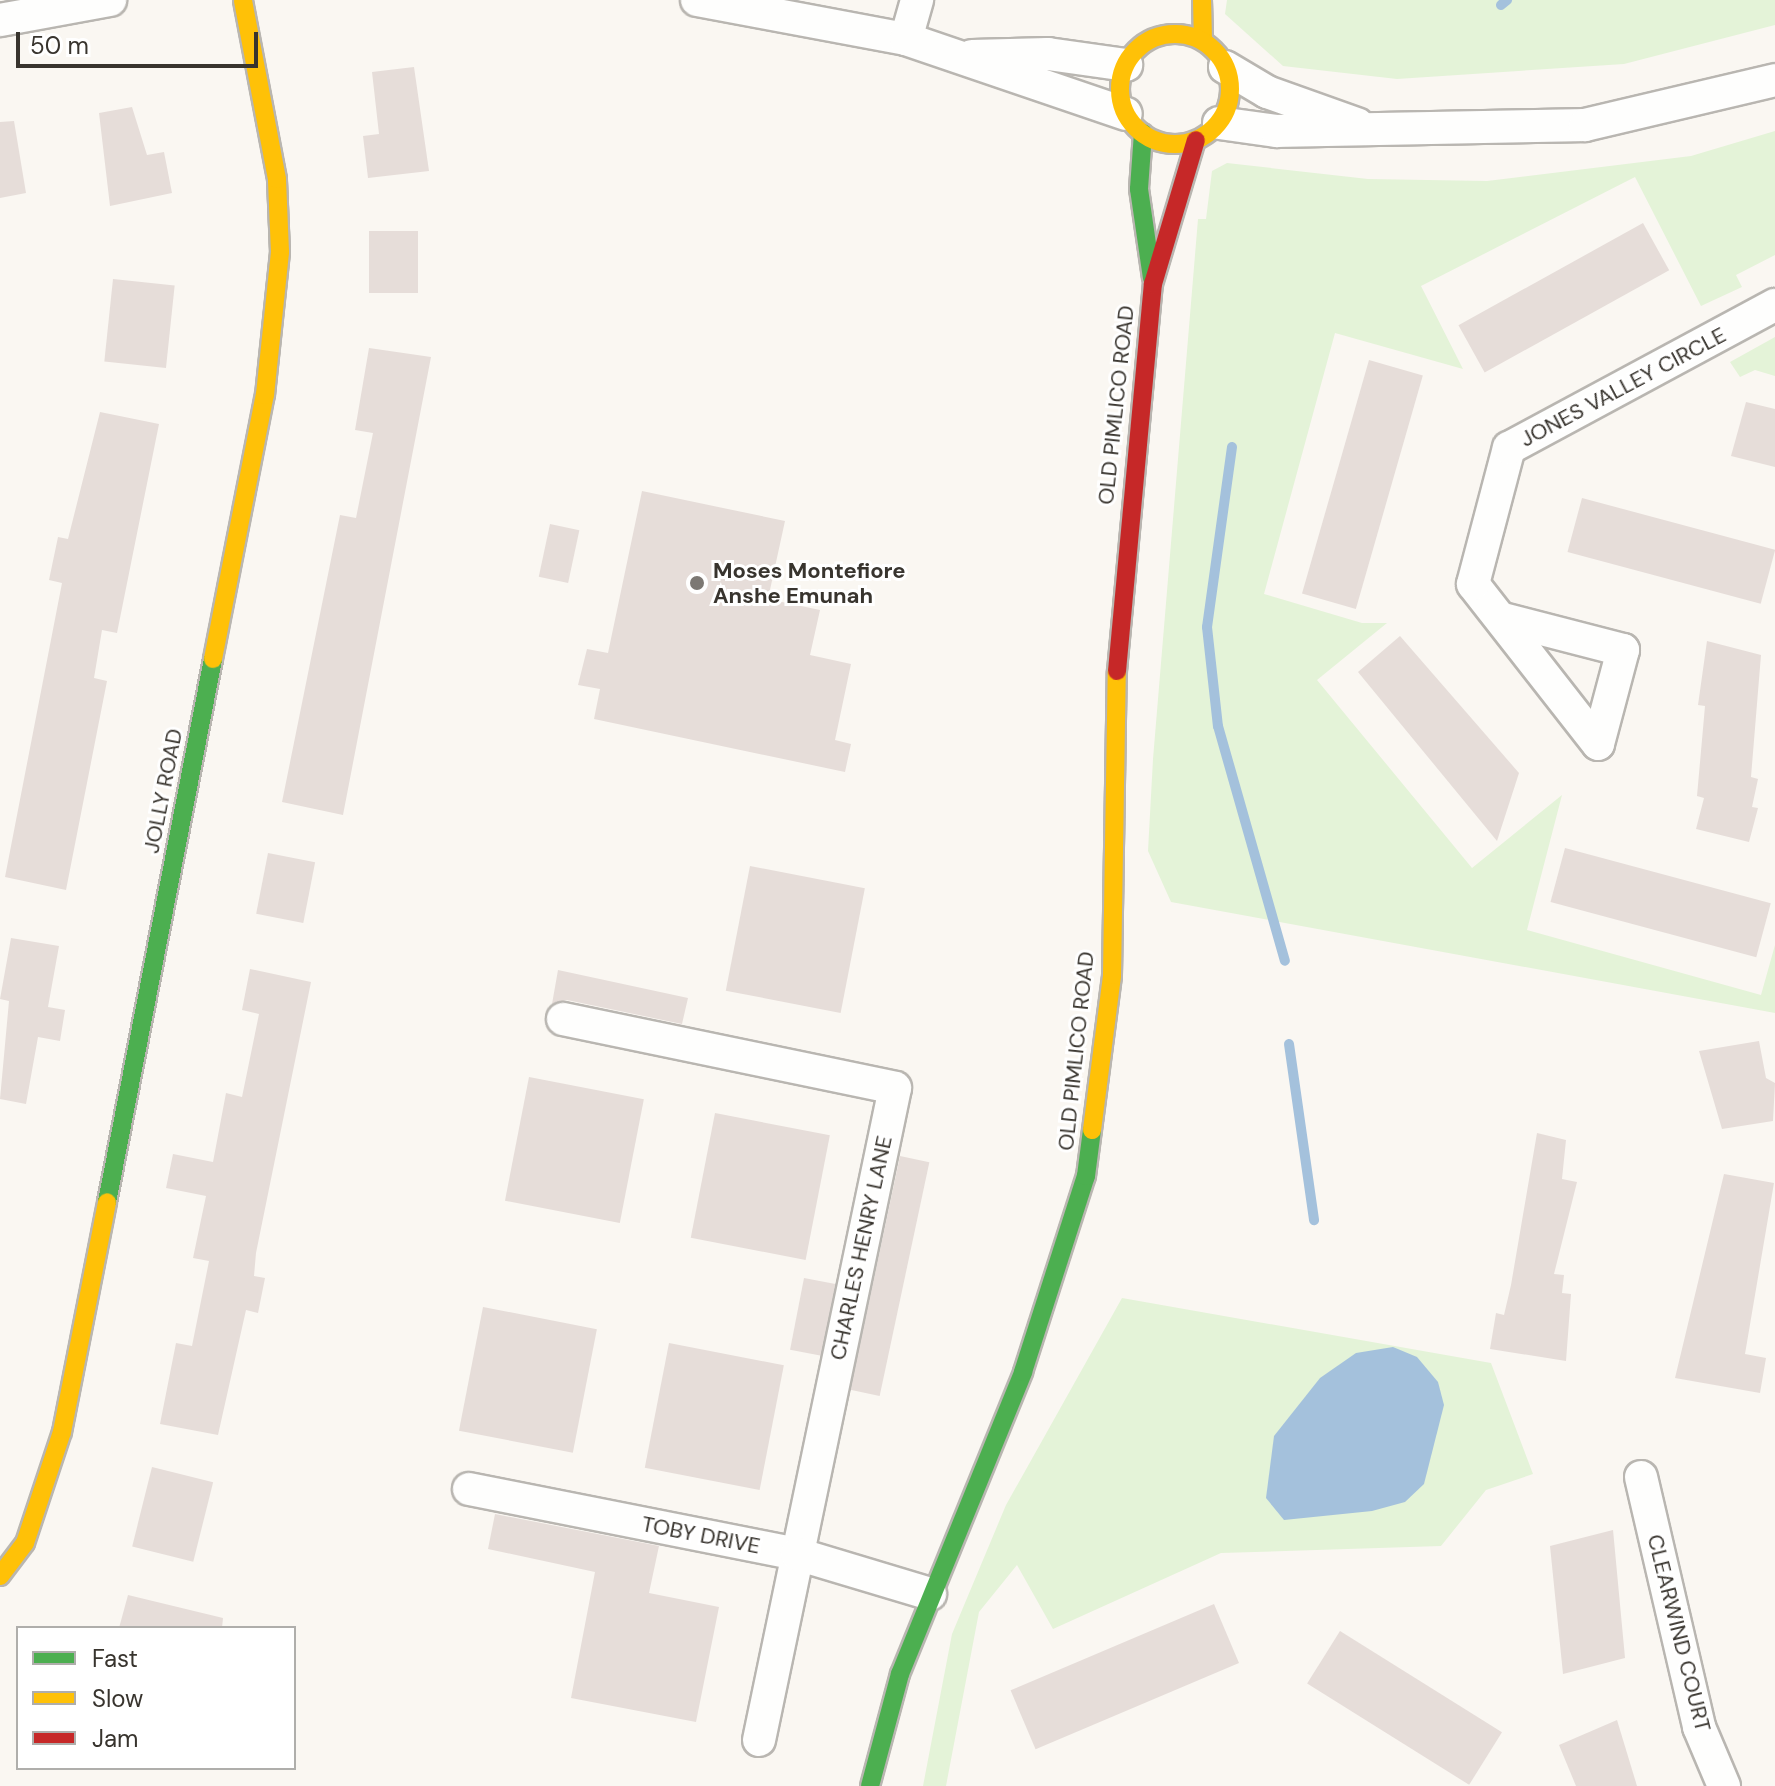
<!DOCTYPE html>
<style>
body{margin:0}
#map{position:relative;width:1775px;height:1786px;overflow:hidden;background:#faf7f2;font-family:"DM Sans",sans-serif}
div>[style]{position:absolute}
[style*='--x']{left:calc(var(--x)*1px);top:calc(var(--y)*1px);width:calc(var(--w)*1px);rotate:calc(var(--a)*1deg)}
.green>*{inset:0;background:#e4f3d8}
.water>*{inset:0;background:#a4c1dc}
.stream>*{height:10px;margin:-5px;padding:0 5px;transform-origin:5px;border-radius:5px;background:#a4c1dc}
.building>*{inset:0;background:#e6ddd9;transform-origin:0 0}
.roads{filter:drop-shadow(2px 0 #b9b6b1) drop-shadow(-2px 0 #b9b6b1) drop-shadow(0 2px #b9b6b1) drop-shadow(0 -2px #b9b6b1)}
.street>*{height:32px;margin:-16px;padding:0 16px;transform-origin:16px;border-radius:16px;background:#fefefd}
.fast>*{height:18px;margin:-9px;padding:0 9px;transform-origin:9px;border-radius:9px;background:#4caf50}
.slow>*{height:18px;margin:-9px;padding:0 9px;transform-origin:9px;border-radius:9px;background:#ffc107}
.slow>.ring{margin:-9px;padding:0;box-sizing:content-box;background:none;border:18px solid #ffc107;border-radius:50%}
.jam>*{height:18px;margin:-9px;padding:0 9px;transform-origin:9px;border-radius:9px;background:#c62828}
.dots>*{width:22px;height:22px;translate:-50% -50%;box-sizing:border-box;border:4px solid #fff;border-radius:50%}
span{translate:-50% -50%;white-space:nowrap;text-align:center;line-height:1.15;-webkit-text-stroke:6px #fff;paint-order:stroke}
.street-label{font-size:22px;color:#38342e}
.poi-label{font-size:22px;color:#38342e;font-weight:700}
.left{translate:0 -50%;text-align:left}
.legend{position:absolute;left:16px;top:1626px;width:280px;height:144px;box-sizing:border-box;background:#fff;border:2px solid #afaeab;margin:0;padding:10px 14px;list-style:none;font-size:24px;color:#38342e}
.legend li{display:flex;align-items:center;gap:16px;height:40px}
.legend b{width:40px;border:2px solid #afaeab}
.scale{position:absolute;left:16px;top:32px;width:242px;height:36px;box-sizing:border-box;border:4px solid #38342e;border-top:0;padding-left:10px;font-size:24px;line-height:28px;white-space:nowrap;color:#38342e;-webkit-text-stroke:6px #fff;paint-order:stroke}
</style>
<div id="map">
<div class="green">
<i style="clip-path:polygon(1227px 0,1775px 0,1775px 25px,1624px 64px,1397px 79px,1283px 66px,1225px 14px)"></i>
<i style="clip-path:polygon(1775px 131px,1775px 255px,1736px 275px,1742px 287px,1701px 306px,1635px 177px,1421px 286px,1463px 369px,1335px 333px,1264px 594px,1362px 623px,1387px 623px,1317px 680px,1472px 868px,1562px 795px,1527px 930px,1761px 995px,1775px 945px,1775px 1013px,1171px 902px,1148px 851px,1153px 759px,1198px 219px,1206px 219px,1212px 171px,1227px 163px,1368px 179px,1487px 181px,1691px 156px)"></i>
<i style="clip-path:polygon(1775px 337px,1775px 376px,1755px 370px,1740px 377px,1730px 362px)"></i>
<i style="clip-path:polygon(1122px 1298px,1491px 1363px,1533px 1474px,1486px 1490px,1441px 1546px,1221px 1553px,1053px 1629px,1017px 1565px,979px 1612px,946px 1786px,923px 1786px,952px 1634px,1006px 1505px)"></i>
</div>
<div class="water">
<i style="clip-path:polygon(1393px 1347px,1417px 1357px,1438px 1382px,1444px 1405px,1424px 1484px,1405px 1502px,1372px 1511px,1284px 1520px,1266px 1498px,1274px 1436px,1320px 1378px,1356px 1353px)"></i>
</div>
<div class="stream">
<i style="--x:1501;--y:5;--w:8;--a:-40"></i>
<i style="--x:1232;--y:447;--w:182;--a:97.9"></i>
<i style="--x:1207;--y:627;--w:100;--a:83.7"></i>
<i style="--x:1218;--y:726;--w:244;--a:74.1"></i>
<i style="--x:1289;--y:1044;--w:178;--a:81.9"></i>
</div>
<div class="building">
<i style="clip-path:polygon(414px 67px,429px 171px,368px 178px,363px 136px,379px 134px,372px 72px)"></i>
<i style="clip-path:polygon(132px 107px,147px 155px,164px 152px,172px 193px,110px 206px,99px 113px)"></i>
<i style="clip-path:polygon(14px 121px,26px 193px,0 198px,0 122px)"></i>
<i style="left:1643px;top:223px;width:54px;height:211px;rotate:61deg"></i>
<i style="left:369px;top:231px;width:49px;height:62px"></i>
<i style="left:113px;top:279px;width:62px;height:83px;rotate:6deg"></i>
<i style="clip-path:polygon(369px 348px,431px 357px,343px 815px,282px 802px,340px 515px,356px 518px,373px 433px,355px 430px)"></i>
<i style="left:1369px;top:360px;width:56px;height:243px;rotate:16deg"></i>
<i style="clip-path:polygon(1746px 402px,1775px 409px,1775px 467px,1731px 456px)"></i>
<i style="clip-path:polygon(100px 412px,159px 424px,117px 633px,102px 630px,94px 678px,107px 681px,66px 890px,5px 877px,62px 583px,49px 580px,58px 537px,68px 539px)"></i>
<i style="clip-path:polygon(642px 491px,785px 521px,768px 599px,820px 610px,810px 655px,851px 664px,835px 740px,851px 744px,845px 772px,594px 719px,600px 689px,578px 685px,587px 649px,608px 653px)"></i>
<i style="left:1582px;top:498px;width:200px;height:56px;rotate:15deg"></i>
<i style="left:550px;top:524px;width:30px;height:54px;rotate:12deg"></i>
<i style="clip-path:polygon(1400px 636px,1519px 773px,1497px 841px,1358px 672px)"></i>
<i style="clip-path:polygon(1707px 641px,1761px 655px,1751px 777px,1758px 779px,1752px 807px,1758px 808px,1749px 842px,1696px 829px,1704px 798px,1697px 796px,1705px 706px,1698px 705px)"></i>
<i style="left:1565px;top:848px;width:213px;height:56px;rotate:15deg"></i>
<i style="left:268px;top:853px;width:48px;height:62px;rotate:11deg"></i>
<i style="left:750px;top:866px;width:117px;height:127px;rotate:11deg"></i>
<i style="clip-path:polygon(11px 938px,59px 946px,48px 1007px,65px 1010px,60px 1041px,38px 1037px,26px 1104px,0 1099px,9px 1001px,0 999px)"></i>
<i style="clip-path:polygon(250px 969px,311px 982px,256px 1253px,254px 1276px,265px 1278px,258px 1313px,246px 1310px,218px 1435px,160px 1424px,176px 1343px,192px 1346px,209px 1261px,193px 1258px,206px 1196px,166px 1188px,173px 1154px,213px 1162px,226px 1093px,242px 1097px,259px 1014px,242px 1010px)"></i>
<i style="clip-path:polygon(558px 970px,688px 998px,682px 1024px,567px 1000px,552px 1004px)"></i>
<i style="clip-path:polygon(1759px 1041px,1766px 1078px,1775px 1083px,1773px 1121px,1722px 1129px,1699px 1051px)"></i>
<i style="left:529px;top:1077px;width:117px;height:126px;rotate:11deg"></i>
<i style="left:715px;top:1113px;width:117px;height:127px;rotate:11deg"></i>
<i style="clip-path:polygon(1537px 1133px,1566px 1140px,1562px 1179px,1577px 1182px,1554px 1274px,1564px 1275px,1562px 1293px,1571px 1294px,1566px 1361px,1490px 1349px,1496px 1313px,1504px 1315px,1511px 1285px)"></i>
<i style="left:900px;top:1156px;width:30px;height:239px;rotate:12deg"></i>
<i style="clip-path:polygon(1724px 1174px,1774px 1183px,1745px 1354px,1766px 1358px,1760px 1393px,1675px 1378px)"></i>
<i style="left:804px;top:1278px;width:32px;height:73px;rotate:11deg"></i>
<i style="left:483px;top:1307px;width:116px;height:126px;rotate:11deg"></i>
<i style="left:669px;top:1343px;width:117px;height:127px;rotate:11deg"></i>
<i style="left:152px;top:1467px;width:63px;height:82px;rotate:14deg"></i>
<i style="clip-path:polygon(495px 1514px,659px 1546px,649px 1593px,719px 1607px,696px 1722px,571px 1698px,595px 1572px,488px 1549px)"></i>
<i style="clip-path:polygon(1613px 1530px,1625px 1658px,1563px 1674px,1550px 1546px)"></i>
<i style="clip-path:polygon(128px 1595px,223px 1618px,222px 1628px,119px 1628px)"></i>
<i style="left:1214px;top:1604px;width:64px;height:221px;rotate:67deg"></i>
<i style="left:1340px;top:1631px;width:191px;height:62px;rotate:32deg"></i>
<i style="clip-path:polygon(1617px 1720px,1637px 1786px,1576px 1786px,1559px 1745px)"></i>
</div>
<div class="roads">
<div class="street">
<i style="--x:697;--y:0;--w:213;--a:10.6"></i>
<i style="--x:906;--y:39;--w:232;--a:18.8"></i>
<i style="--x:0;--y:20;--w:112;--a:-10.3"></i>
<i style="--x:906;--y:39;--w:41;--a:-74.2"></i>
<i style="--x:972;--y:56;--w:76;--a:-1.5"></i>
<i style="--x:1048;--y:54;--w:79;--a:8"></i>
<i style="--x:1225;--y:67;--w:49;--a:30.8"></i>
<i style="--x:1267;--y:92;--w:96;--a:19.6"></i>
<i style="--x:1219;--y:123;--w:59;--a:7.9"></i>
<i style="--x:1277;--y:131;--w:308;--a:-1.1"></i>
<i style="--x:1585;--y:125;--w:195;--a:-13.3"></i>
<i style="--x:1503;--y:619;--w:124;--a:14.5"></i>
<i style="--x:1623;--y:650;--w:97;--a:104.9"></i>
<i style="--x:1598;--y:744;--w:203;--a:-128"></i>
<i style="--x:1473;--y:584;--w:141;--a:-75.2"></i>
<i style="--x:1509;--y:448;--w:302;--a:-28.3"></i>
<i style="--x:563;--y:1019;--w:339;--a:11.7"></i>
<i style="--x:895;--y:1088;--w:666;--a:101.78"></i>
<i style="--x:1641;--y:1477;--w:257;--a:76.9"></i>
<i style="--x:1699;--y:1727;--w:64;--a:67"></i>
<i style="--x:469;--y:1489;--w:334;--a:11.2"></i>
<i style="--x:797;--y:1554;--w:139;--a:16.7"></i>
</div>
<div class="fast">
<i style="--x:1143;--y:133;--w:56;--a:94.1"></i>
<i style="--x:1139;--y:189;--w:90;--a:81.7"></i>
<i style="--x:107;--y:1202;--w:553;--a:-78.95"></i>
<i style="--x:870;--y:1786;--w:116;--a:-75"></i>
<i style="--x:900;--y:1674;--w:326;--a:-67.8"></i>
<i style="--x:1023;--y:1372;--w:206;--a:-72.2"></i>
<i style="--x:1086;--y:1176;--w:46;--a:-82.6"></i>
</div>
<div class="slow">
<i style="--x:1202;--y:0;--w:41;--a:88.6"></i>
<i class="ring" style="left:1120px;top:34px;width:92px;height:92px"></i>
<i style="--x:213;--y:659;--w:269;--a:-78.9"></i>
<i style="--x:265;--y:395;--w:144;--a:-84"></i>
<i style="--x:280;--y:252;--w:73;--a:-92.4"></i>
<i style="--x:277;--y:179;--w:182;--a:-100.8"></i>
<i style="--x:1092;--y:1130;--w:156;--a:-82.6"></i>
<i style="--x:1112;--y:975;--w:304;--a:-89.1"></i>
<i style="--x:0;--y:1576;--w:41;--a:-52.9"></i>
<i style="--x:25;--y:1543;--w:117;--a:-71.6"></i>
<i style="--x:62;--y:1432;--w:234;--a:-78.9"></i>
</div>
<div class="jam">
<i style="--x:1117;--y:671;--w:389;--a:-84.7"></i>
<i style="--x:1153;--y:284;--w:150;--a:-73.4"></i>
</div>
</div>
<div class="dots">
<i style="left:697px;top:583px;background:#7c7873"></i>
</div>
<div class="street-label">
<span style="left:1623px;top:387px;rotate:-28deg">JONES VALLEY CIRCLE</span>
<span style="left:1116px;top:405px;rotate:-84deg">OLD PIMLICO ROAD</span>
<span style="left:163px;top:791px;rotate:-79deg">JOLLY ROAD</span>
<span style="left:1076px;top:1051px;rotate:-84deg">OLD PIMLICO ROAD</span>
<span style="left:861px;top:1248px;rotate:-78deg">CHARLES HENRY LANE</span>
<span style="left:701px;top:1535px;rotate:11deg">TOBY DRIVE</span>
<span style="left:1679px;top:1633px;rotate:76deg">CLEARWIND COURT</span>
</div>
<div class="poi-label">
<span class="left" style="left:713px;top:583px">Moses Montefiore<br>Anshe Emunah</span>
</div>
<ul class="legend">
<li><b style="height:10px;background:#4caf50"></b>Fast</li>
<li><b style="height:10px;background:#ffc107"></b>Slow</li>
<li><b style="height:10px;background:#c62828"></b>Jam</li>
</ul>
<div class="scale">50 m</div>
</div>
